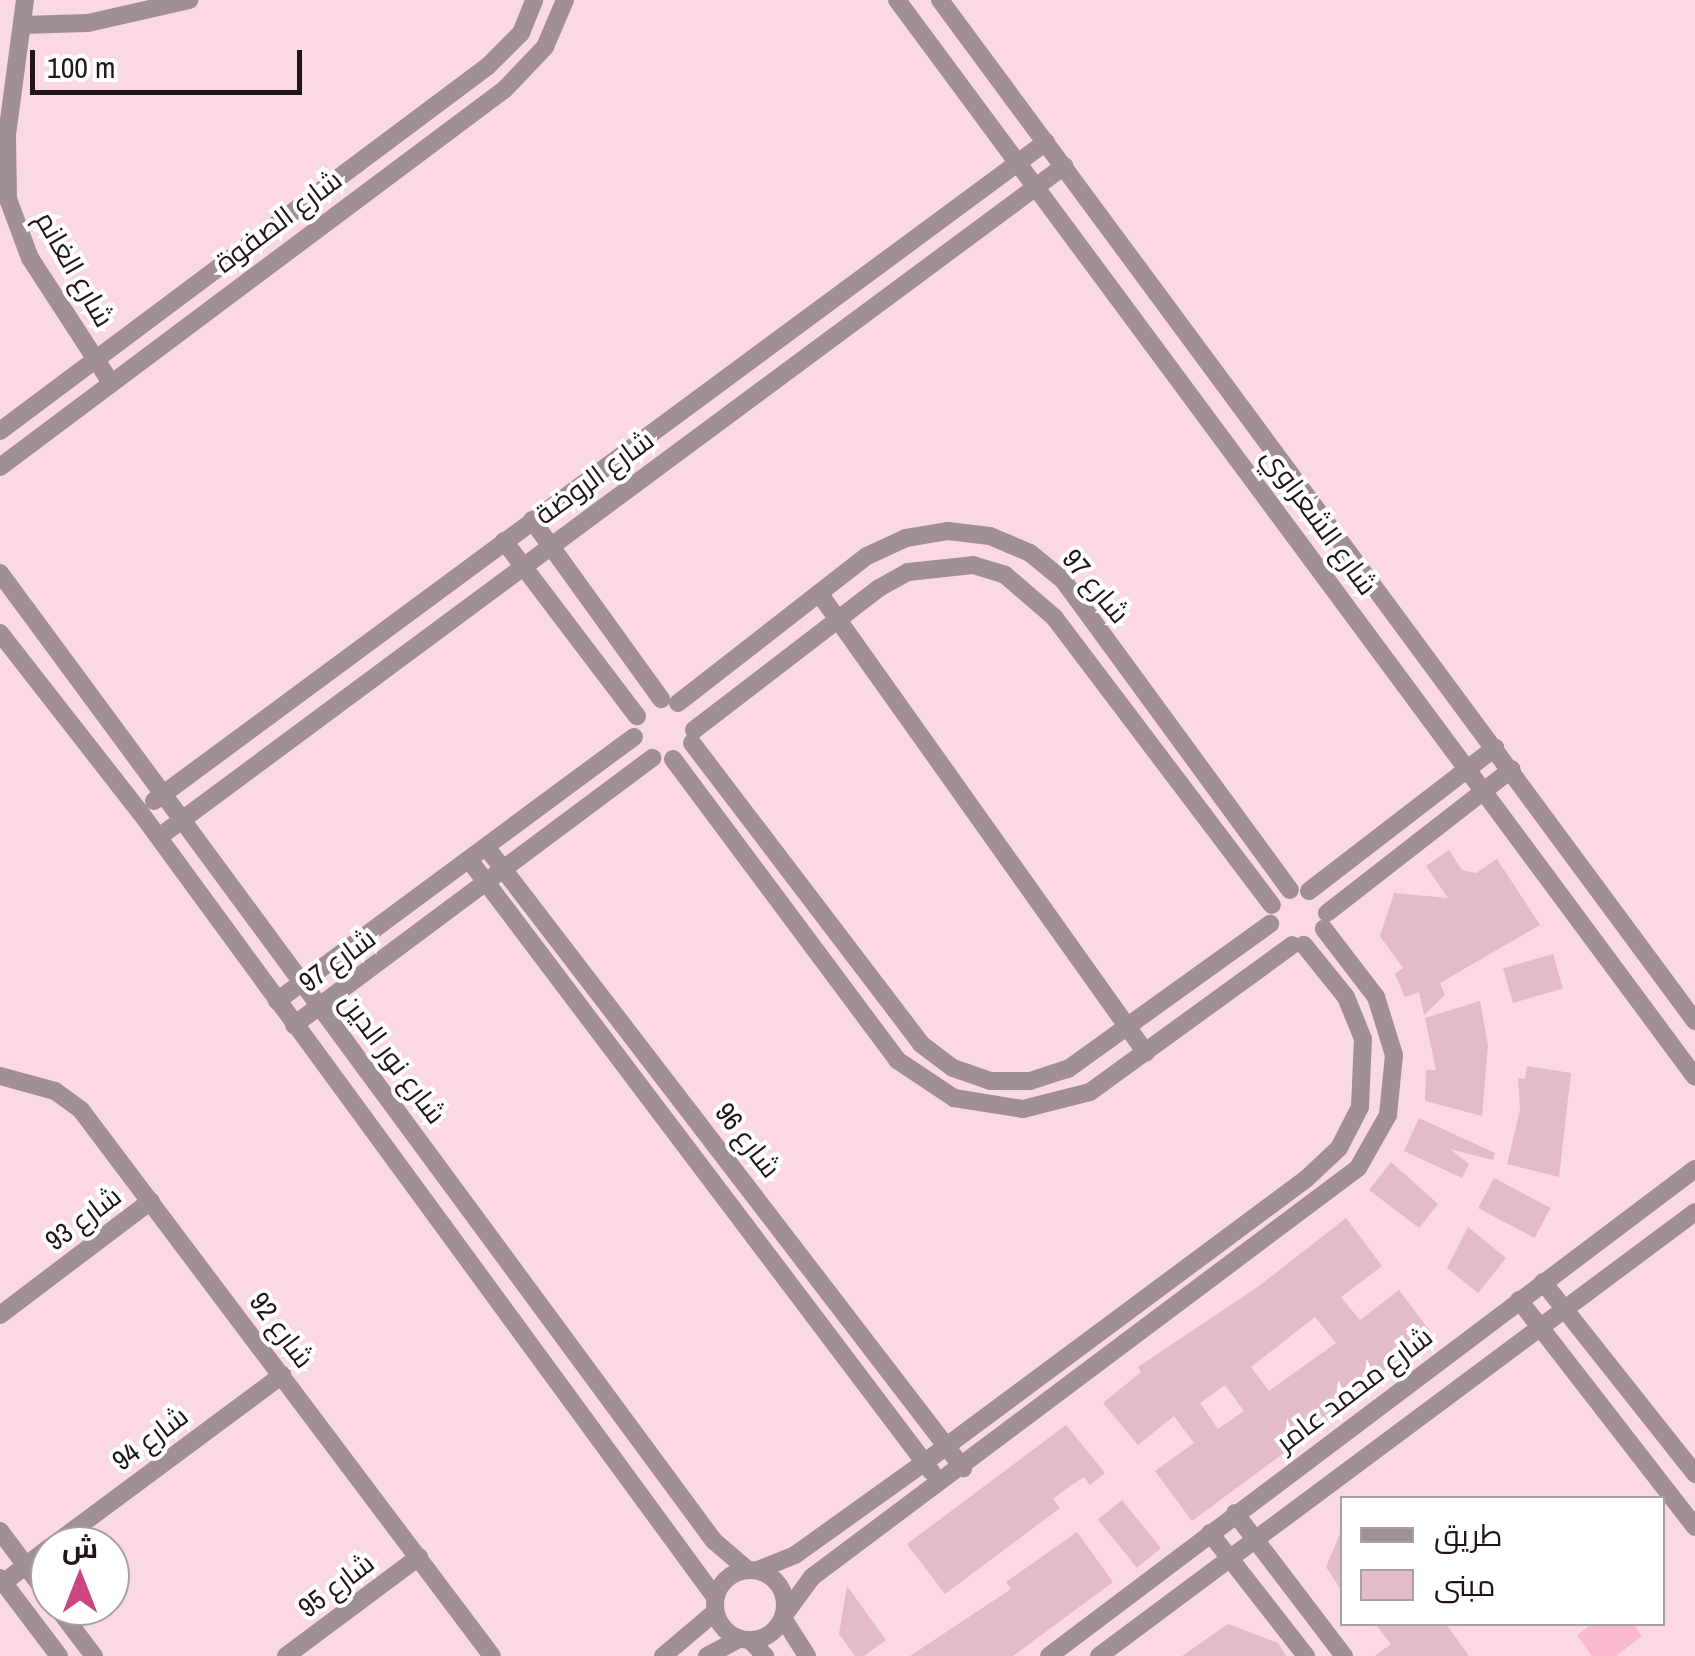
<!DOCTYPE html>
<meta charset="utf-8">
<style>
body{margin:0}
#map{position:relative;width:1695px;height:1656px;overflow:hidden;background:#fad9e3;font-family:"Archivo Narrow",Cairo,sans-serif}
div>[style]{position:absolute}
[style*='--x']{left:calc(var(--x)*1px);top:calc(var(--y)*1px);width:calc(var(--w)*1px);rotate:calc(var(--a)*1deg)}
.green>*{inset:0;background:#f9bacf}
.building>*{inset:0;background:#e4bbc9;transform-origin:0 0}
.street>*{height:18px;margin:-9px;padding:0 9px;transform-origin:9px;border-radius:9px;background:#a08f94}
.street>.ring{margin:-9px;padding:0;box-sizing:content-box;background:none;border:18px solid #a08f94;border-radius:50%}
span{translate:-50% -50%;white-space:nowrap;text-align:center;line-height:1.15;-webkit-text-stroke:8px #fff;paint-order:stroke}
.street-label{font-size:28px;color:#23141a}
.legend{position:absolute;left:1340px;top:1496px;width:325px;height:130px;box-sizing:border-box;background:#fff;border:2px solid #a7a1a3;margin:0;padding:12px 18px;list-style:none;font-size:30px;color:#23141a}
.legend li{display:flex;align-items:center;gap:20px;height:50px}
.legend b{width:50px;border:2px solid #a7a1a3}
.north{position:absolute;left:30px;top:1526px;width:100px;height:100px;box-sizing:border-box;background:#fff;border:2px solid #a7a1a3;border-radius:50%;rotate:0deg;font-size:28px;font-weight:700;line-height:40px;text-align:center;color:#23141a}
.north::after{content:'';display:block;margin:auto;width:35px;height:45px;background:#cc4481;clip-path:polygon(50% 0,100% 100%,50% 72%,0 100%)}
.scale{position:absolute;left:30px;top:50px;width:272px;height:45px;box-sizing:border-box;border:5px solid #23141a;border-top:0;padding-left:12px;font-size:30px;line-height:35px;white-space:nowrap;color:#23141a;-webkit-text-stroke:8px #fff;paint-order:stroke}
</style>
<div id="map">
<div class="green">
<i style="clip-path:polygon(1592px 1624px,1633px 1624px,1642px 1636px,1616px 1656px,1592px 1656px,1577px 1635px)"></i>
</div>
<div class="building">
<i style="clip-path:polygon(1449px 850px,1462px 870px,1476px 873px,1497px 859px,1540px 925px,1440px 983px,1445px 995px,1424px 1015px,1419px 992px,1405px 997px,1395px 974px,1403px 968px,1380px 936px,1394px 893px,1448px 898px,1426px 866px)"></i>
<i style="left:1553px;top:954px;width:36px;height:52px;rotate:74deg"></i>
<i style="clip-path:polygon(1480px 1001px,1488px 1045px,1482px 1116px,1425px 1101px,1426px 1070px,1436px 1070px,1425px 1018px)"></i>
<i style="clip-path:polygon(1527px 1066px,1571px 1073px,1559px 1177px,1507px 1164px,1520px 1110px,1518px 1078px,1525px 1079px)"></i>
<i style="clip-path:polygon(1419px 1118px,1495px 1153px,1493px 1160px,1450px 1149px,1469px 1164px,1462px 1178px,1404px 1151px)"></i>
<i style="clip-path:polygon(1391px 1162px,1438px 1204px,1419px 1228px,1369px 1190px)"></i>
<i style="left:1494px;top:1178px;width:64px;height:34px;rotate:28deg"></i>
<i style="clip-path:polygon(evenodd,1346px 1218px,1382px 1266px,1341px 1297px,1360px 1320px,1399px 1290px,1436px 1339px,1349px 1397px,1353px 1402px,1192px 1521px,1155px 1471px,1194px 1443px,1174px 1416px,1138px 1445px,1103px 1403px,1141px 1372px,1138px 1367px,1259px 1286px,1346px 1218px,1315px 1317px,1336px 1343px,1269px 1391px,1251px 1367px,1315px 1317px,1346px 1218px,1225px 1385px,1244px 1411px,1218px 1429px,1200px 1403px,1225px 1385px)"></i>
<i style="clip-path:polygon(1468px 1227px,1506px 1258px,1478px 1293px,1447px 1268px)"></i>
<i style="clip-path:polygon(1066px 1425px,1105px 1473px,1090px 1485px,1084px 1477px,1070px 1486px,1053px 1499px,1060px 1508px,945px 1594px,907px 1544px)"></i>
<i style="left:1122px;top:1500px;width:62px;height:31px;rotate:51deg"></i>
<i style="clip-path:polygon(1342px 1529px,1342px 1591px,1326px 1567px)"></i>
<i style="clip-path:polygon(1077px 1532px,1113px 1582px,1013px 1656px,910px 1656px,1011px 1589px,1006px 1582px)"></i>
<i style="clip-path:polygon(847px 1586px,886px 1640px,864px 1656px,855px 1656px,839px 1634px)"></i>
<i style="clip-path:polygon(1228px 1624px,1278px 1643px,1286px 1656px,1182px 1656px)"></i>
<i style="clip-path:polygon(1375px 1624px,1446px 1624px,1469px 1656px,1375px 1656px,1391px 1644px)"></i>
</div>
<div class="street">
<i style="--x:25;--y:0;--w:136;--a:97.6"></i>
<i style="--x:7;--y:135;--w:64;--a:89.1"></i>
<i style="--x:8;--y:199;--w:63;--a:69.6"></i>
<i style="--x:30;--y:258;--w:147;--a:57"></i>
<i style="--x:897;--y:0;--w:1340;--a:53.46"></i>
<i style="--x:940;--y:0;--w:1270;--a:53.52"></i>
<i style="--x:23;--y:25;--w:65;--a:-1.8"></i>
<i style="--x:88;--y:23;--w:104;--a:-12.8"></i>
<i style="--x:0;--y:431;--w:609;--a:-36.79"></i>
<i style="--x:488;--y:66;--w:47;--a:-45"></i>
<i style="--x:521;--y:33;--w:35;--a:-68"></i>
<i style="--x:0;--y:467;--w:631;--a:-36.82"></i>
<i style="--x:505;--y:89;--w:58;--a:-46.4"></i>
<i style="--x:545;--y:47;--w:51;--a:-66.9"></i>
<i style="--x:532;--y:520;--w:221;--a:54.2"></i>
<i style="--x:504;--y:541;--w:220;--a:52.8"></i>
<i style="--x:0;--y:573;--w:1203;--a:53.59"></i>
<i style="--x:714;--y:1541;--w:45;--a:40.5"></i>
<i style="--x:819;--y:593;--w:564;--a:54.59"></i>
<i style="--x:0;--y:633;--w:227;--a:52"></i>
<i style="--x:140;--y:812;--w:973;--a:53.78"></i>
<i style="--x:678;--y:703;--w:239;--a:-37.9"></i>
<i style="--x:867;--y:556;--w:43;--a:-24.8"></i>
<i style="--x:906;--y:538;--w:43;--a:-9.5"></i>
<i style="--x:948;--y:531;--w:42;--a:6.8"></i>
<i style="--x:990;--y:536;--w:43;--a:23"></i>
<i style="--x:1030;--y:553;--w:43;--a:39.3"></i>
<i style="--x:1063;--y:580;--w:384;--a:53.8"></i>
<i style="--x:694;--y:730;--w:233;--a:-37.5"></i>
<i style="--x:879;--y:588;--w:33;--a:-29"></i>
<i style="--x:908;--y:572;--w:65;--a:-6.1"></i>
<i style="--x:973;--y:565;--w:34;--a:17"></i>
<i style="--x:1005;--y:575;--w:65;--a:40.6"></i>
<i style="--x:1054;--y:617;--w:361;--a:52.9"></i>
<i style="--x:692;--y:743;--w:378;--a:52.7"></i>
<i style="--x:921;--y:1044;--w:40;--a:37"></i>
<i style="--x:953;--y:1068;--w:39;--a:19"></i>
<i style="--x:990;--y:1081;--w:40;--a:0"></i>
<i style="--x:1030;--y:1081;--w:40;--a:-18"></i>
<i style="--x:1068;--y:1069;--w:249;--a:-35.7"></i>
<i style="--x:673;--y:759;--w:375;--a:53.3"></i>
<i style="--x:897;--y:1060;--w:69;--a:33.7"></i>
<i style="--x:954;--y:1098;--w:70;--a:9.1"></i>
<i style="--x:1023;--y:1109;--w:69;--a:-14.2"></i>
<i style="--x:1090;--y:1092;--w:250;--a:-36"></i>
<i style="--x:154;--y:801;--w:1109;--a:-36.46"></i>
<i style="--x:159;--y:837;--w:1127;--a:-36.55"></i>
<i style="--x:487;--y:848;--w:782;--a:52.49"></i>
<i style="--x:470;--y:861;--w:765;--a:52.92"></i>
<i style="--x:1309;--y:891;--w:235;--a:-37.6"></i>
<i style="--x:1327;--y:913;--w:234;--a:-37.9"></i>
<i style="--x:277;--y:1001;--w:444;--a:-36.5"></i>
<i style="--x:294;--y:1025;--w:447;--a:-36.7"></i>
<i style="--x:0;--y:1076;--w:57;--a:15.3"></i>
<i style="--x:55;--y:1091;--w:32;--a:36"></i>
<i style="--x:81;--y:1110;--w:683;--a:53.03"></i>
<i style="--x:1543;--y:1282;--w:245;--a:51.6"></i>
<i style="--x:1519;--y:1300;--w:287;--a:52.2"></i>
<i style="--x:0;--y:1315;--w:189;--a:-37.1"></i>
<i style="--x:1235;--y:1513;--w:180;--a:52.7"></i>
<i style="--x:0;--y:1531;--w:84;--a:53.3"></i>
<i style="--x:1210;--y:1533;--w:156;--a:52"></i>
<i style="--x:52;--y:1546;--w:287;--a:-36.6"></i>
<i class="ring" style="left:715px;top:1570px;width:52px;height:52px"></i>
<i style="--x:758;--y:1570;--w:40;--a:-22"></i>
<i style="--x:795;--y:1555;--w:160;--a:-35.6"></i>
<i style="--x:925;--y:1462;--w:475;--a:-36.6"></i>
<i style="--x:1306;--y:1179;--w:45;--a:-43.2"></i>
<i style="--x:1339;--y:1148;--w:46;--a:-62.9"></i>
<i style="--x:1360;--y:1107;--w:68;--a:-87.5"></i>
<i style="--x:1363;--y:1039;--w:45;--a:-112"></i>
<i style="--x:1346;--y:997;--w:67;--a:-128.9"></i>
<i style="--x:0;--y:1578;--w:98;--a:52.9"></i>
<i style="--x:3;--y:1583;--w:59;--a:-37.5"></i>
<i style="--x:56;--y:1606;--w:63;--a:52.8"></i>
<i style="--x:785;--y:1614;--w:46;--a:-53.9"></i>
<i style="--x:812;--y:1577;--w:682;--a:-36.84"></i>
<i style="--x:1358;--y:1168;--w:61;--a:-60.5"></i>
<i style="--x:1388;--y:1115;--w:60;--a:-84.3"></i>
<i style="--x:1394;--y:1055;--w:61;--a:-107.2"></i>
<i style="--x:1376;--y:997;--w:86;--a:-127.4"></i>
<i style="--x:783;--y:1618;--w:45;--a:57.7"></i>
<i style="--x:751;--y:1641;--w:21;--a:47"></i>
<i style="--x:286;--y:1656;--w:166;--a:-36.7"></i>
<i style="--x:663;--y:1656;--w:68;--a:-40.2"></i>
<i style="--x:707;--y:1656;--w:36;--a:-28"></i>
<i style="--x:1049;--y:1656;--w:809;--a:-37.01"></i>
<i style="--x:1099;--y:1656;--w:743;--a:-36.68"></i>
</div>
<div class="street-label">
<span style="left:278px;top:221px;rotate:-37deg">شارع الصفوة</span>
<span style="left:75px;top:269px;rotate:60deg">شارع الغانم</span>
<span style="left:594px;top:477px;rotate:-36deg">شارع الروضة</span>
<span style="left:1320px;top:521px;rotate:54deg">شارع الشعراوي</span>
<span style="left:1096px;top:586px;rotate:50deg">شارع 97</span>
<span style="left:337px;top:960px;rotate:-36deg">شارع 97</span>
<span style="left:393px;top:1058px;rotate:53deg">شارع نور الدين</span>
<span style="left:748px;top:1140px;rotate:52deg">شارع 96</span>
<span style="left:83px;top:1218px;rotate:-37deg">شارع 93</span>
<span style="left:282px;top:1330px;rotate:53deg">شارع 92</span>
<span style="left:1354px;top:1389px;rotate:-37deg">شارع محمد عامر</span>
<span style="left:150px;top:1438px;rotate:-37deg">شارع 94</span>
<span style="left:336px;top:1585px;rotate:-37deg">شارع 95</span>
</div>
<ul class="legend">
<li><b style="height:12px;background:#a08f94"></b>طريق</li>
<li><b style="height:28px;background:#e4bbc9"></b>مبنى</li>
</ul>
<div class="north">ش</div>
<div class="scale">100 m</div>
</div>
